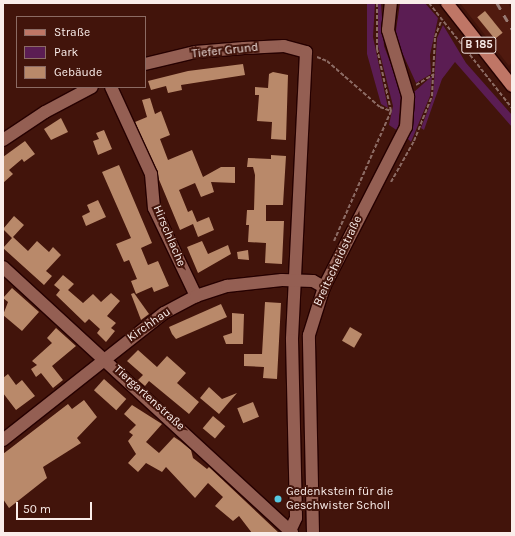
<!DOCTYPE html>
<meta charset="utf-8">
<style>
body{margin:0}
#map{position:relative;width:515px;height:536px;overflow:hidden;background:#42140b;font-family:Karla,sans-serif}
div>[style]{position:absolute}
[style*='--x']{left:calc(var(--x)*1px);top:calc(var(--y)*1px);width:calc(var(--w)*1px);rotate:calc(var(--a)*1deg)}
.built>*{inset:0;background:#501a0f}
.green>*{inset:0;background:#5b1d53}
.building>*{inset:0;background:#b9896a;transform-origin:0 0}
.path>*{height:2px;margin-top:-1px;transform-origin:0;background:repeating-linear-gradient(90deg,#8c6b64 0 4px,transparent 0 6px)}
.roads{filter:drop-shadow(1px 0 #260000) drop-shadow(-1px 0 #260000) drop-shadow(0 1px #260000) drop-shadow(0 -1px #260000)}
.minor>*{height:12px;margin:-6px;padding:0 6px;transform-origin:6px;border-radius:6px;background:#945f53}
.major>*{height:12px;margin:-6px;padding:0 6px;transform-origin:6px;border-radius:6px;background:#bf7666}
.rail>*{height:3px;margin-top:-1.5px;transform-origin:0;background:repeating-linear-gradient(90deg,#987a73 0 7px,transparent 0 14px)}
.dots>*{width:11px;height:11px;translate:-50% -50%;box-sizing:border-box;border:2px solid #42140b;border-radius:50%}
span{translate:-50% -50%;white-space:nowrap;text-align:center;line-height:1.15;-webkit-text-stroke:4px #42140b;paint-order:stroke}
.shield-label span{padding:1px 3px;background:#42140b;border:1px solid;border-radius:3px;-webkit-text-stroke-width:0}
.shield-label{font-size:11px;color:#faedea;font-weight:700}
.street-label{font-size:12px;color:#faedea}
.poi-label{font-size:12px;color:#faedea}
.left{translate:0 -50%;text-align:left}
.frame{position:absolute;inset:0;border:4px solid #faedea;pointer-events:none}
.legend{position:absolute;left:16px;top:16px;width:130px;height:72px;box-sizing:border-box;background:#42140b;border:1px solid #8c6b64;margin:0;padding:5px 7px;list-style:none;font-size:12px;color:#faedea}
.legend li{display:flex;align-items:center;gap:8px;height:20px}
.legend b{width:20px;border:1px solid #8c6b64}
.scale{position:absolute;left:16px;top:502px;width:76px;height:18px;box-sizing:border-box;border:2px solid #faedea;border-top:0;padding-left:5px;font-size:12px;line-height:14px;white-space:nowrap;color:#faedea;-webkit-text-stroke:3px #42140b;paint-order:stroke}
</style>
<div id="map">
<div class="built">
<i style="clip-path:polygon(460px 3px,508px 3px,512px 10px,512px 62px,509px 66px)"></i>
</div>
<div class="green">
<i style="clip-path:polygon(367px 3px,375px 3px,373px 37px,388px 108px,381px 104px,367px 54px)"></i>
<i style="clip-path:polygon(378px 3px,381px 3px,384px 46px,401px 91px,398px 131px,389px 125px,393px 106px,378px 46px)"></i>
<i style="clip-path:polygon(400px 3px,425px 3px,438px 18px,430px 55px,431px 74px,416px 83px,395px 37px)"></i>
<i style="clip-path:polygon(443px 25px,466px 63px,512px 115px,512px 127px,455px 62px,442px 79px,424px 130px,421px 128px,433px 97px,437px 38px)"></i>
<i style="clip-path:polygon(432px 76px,430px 96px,411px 142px,407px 138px,413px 117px,414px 92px)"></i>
</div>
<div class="building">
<i style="left:485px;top:11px;width:28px;height:10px;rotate:51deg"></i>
<i style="clip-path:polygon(243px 64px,245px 75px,181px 85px,182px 90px,168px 93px,166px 86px,151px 90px,148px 81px,188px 71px)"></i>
<i style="clip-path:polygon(273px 72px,288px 75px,286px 140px,271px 139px,272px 122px,257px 121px,259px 95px,255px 95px,255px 87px,268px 88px,269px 74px)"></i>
<i style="clip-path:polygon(150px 98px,155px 114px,161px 111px,170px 135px,160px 139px,168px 160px,192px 150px,203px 177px,221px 167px,235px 167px,235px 183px,211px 182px,214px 192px,201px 197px,195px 183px,179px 190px,188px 212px,192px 210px,197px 222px,209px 217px,214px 230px,198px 237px,193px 224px,180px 230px,135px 122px,147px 117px,142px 100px)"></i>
<i style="clip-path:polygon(61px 118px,68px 132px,51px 140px,44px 129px)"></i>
<i style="clip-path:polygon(104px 130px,112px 149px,98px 155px,93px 141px,99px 139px,96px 133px)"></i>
<i style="clip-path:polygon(25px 141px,35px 154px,24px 162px,22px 159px,9px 170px,13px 174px,3px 183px,3px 157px)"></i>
<i style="clip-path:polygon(271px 155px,286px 156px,283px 205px,266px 205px,266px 221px,284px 221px,282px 264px,265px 263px,266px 243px,248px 242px,249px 225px,246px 225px,247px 210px,254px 210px,255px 175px,253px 167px,247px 167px,248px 158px,271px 159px)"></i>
<i style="clip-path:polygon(119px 165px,152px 243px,141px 248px,148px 265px,158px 261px,169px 286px,154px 292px,152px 287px,136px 294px,131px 281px,137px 279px,129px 260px,124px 262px,116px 244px,131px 238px,102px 172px)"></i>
<i style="clip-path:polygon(98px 200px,106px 217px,86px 226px,82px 216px,90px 212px,87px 205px)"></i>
<i style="clip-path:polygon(14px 216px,24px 225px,13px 237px,28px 251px,37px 241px,49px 252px,53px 247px,61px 255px,46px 271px,52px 276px,44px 285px,3px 248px,12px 238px,3px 229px)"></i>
<i style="clip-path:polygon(202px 241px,208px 254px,228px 245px,231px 254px,198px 273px,187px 247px)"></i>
<i style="clip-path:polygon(248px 250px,249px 260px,238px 259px,237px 252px)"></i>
<i style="clip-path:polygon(63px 275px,74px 284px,68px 290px,83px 303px,93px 294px,101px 302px,111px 293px,120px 301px,107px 316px,116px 323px,111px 328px,115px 331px,106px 342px,97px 333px,100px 329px,89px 319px,85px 323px,56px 295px,60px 290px,54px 285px)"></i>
<i style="clip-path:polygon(12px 288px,39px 312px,22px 331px,3px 315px,8px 302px,3px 298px)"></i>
<i style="clip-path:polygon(134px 293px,149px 314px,141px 320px,131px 294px)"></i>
<i style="clip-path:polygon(265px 302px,281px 303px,277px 379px,263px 378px,264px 367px,244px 366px,244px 354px,262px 354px)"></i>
<i style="clip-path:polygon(221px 304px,227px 317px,176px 339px,172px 334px,169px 327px)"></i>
<i style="clip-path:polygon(232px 313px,244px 314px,243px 344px,226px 344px,223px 336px,232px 333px)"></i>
<i style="left:350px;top:327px;width:14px;height:16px;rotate:30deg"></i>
<i style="clip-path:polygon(56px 328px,76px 346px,52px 366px,63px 380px,53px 388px,41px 373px,36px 377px,31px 369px,37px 365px,32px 361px,52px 343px,47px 338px)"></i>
<i style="clip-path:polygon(138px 350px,157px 367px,167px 356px,186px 373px,177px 383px,199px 402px,189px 414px,149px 381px,145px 386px,138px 380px,143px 375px,127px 361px)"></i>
<i style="clip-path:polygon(8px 374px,16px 385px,22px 380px,35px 396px,16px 410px,3px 393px,3px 378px)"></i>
<i style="left:104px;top:379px;width:30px;height:15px;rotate:42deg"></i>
<i style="clip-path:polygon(209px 387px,222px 399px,237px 393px,219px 414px,200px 398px)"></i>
<i style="clip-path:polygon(84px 400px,97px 417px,77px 438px,81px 443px,43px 467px,47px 478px,9px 508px,3px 499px,3px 454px,68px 404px,72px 409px)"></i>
<i style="left:253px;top:402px;width:16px;height:17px;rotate:68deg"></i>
<i style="clip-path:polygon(132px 405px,162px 424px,146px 442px,159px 453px,174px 437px,180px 441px,191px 450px,193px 458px,207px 469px,209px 467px,279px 533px,252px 533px,239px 516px,233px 521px,215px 506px,223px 497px,208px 483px,195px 498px,166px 467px,162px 472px,146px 463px,138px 472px,128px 463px,136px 454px,128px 441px,133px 435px,129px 432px,136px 425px,124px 414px)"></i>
<i style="left:213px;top:416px;width:16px;height:16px;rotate:40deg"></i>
</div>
<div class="path">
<i style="--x:429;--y:3;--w:134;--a:51.7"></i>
<i style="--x:317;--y:57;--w:11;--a:22"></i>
<i style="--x:327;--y:61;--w:70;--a:41"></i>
<i style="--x:380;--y:107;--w:12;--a:20"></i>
<i style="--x:416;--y:85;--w:21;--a:-31"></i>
<i style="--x:391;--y:182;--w:47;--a:-60.7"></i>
<i style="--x:414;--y:141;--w:48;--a:-68.2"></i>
<i style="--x:432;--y:96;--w:59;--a:-87.1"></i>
<i style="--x:435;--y:37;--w:19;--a:-69"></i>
<i style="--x:334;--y:241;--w:142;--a:-66.3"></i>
<i style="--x:391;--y:111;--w:64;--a:-102.7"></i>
<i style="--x:377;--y:49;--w:46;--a:-90"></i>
</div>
<div class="roads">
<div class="minor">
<i style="--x:145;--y:64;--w:51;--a:-13.5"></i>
<i style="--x:195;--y:52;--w:49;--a:-4.7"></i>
<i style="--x:244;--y:48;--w:40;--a:-2.9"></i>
<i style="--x:284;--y:46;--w:23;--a:15"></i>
<i style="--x:306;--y:52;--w:288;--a:92.8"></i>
<i style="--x:292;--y:340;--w:178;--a:88.7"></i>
<i style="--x:296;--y:518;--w:17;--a:115"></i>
<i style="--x:111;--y:87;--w:96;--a:65.3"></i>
<i style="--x:151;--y:174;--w:34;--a:85"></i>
<i style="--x:154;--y:208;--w:98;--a:64.5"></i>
<i style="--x:3;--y:140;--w:50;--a:-33.7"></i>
<i style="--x:45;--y:112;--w:53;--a:-28"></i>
<i style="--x:3;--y:267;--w:393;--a:42.6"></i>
<i style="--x:3;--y:440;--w:205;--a:-38.3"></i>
<i style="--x:164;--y:313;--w:36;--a:-28"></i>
<i style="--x:196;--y:296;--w:33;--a:-18"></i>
<i style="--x:227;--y:286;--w:55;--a:-6.2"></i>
<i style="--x:282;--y:280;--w:31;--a:2"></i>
<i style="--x:313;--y:281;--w:13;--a:29"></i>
<i style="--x:313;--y:533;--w:198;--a:-91.2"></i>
<i style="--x:309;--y:335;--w:50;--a:-72.6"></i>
<i style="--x:324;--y:287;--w:180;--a:-62.9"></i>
<i style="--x:406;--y:127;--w:31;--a:-86"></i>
<i style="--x:408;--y:96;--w:69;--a:-106.9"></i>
<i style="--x:388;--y:30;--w:27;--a:-84"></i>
</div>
<div class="major">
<i style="--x:447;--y:3;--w:105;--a:51.9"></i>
</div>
</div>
<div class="rail">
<i style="--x:497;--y:3;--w:30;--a:60"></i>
</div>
<div class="dots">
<i style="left:278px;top:499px;background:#56c9e1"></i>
</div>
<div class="shield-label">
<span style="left:479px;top:45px">B 185</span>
</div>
<div class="street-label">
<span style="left:225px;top:51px;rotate:-6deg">Tiefer Grund</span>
<span style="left:169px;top:236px;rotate:67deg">Hirschlache</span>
<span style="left:338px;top:261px;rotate:-65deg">Breitscheidstraße</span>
<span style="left:149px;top:325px;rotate:-35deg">Kirchhau</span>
<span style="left:149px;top:398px;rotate:42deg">Tiergartenstraße</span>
</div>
<div class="poi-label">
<span class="left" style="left:286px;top:499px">Gedenkstein für die<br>Geschwister Scholl</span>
</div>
<div class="frame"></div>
<ul class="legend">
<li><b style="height:5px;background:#bf7666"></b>Straße</li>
<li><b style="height:11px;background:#5b1d53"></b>Park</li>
<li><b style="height:11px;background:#b9896a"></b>Gebäude</li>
</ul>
<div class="scale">50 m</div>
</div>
